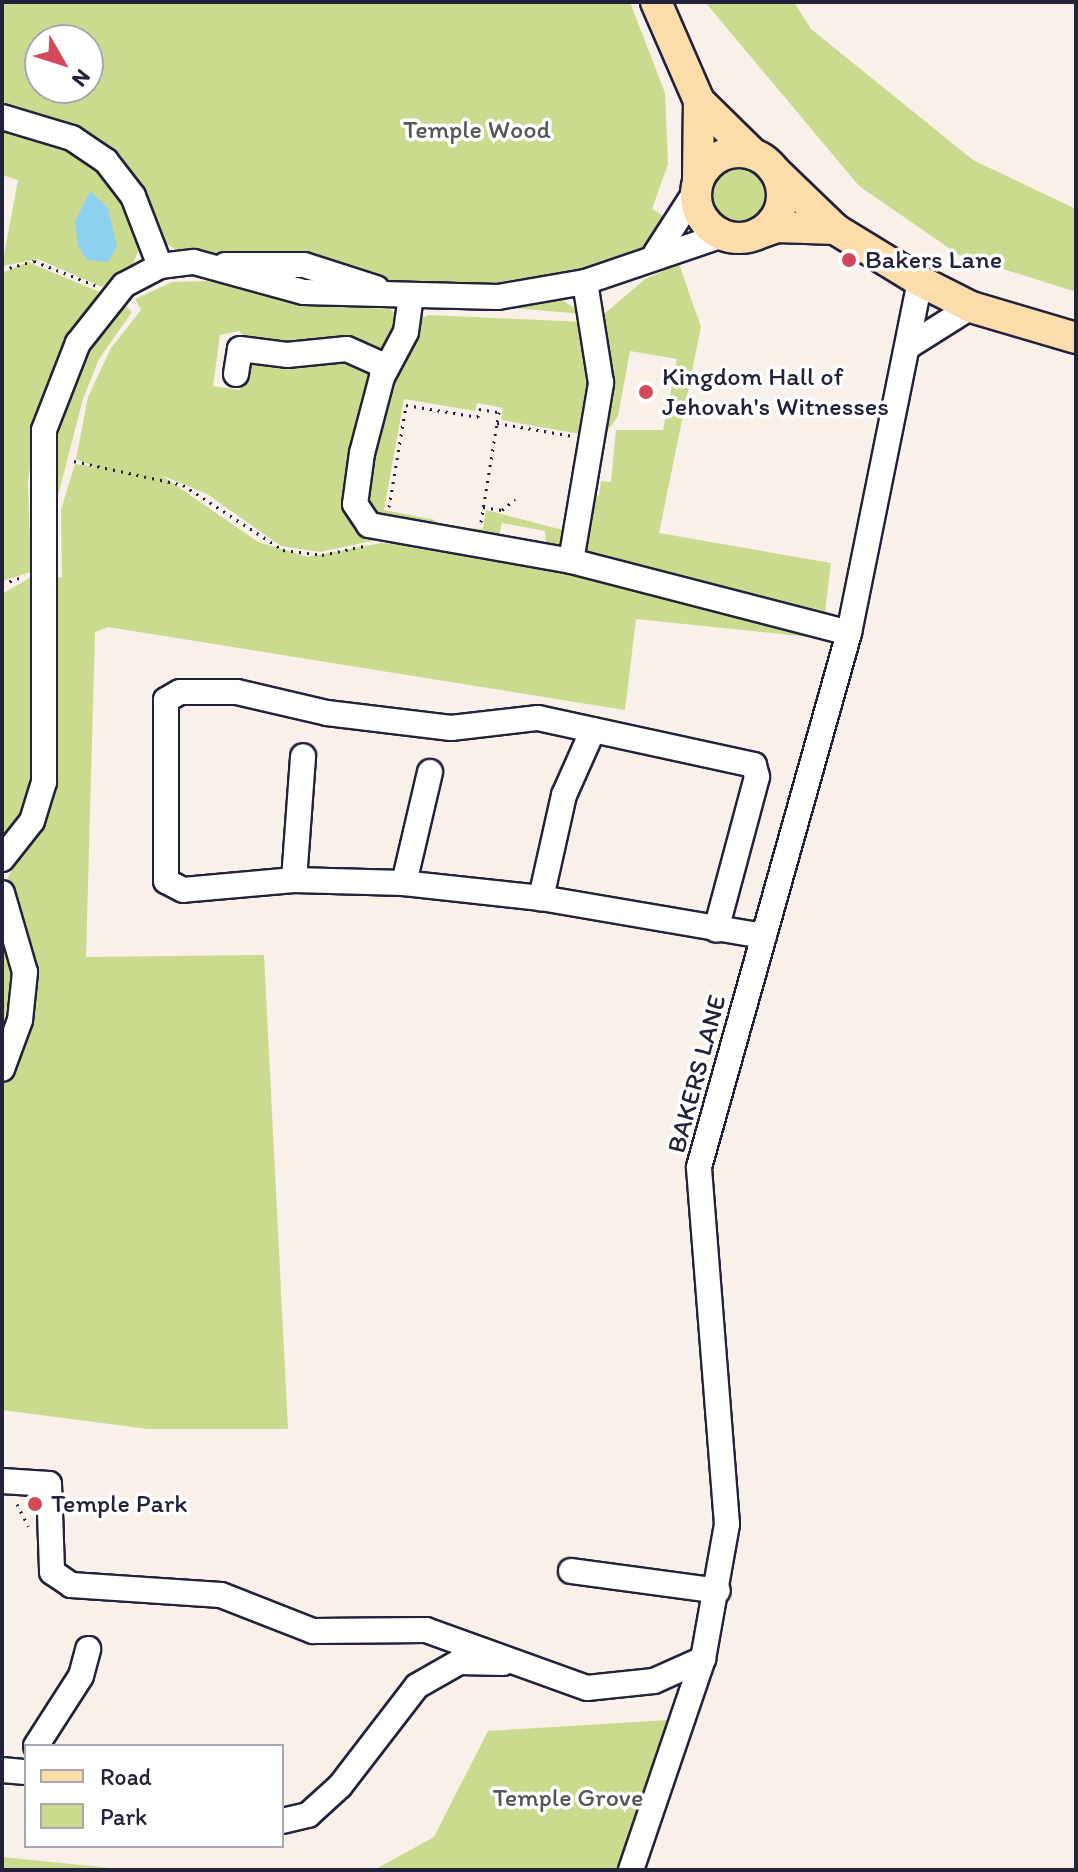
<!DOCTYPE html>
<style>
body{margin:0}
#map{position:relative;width:1078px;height:1872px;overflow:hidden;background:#faf0ea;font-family:Itim,sans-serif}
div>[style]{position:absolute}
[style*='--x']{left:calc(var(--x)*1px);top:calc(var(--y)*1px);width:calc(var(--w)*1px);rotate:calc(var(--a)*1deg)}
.green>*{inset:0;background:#cada8f}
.round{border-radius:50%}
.water>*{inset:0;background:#8ed0f0}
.path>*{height:3px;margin-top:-1.5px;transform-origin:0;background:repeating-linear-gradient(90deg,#22223b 0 2px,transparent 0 8px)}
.roads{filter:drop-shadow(2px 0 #22223b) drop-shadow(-2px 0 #22223b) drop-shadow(0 2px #22223b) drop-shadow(0 -2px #22223b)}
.minor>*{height:24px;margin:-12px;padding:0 12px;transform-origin:12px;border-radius:12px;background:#fff}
.major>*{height:30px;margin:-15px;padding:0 15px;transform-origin:15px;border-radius:15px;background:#fddcac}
.major>.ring{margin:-15px;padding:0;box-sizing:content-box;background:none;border:30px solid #fddcac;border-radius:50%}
.dots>*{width:22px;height:22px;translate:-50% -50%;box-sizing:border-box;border:4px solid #fff;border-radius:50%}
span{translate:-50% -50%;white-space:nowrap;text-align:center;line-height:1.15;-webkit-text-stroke:7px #fff;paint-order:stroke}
.park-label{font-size:26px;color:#545954}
.poi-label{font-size:26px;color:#22223b}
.left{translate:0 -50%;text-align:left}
.street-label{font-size:26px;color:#22223b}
.frame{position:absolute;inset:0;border:4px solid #22223b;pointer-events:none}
.legend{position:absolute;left:24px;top:1744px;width:260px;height:104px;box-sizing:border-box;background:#fff;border:2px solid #a7a7b1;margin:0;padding:10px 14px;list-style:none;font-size:24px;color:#22223b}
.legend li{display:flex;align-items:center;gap:16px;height:40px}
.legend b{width:40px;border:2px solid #a7a7b1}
.north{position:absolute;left:24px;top:24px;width:80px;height:80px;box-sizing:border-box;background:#fff;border:2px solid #a7a7b1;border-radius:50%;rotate:129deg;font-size:22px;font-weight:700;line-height:32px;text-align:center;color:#22223b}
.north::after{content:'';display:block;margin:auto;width:28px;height:36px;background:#d1495b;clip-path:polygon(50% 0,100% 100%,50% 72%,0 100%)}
</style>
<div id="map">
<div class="green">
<i style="clip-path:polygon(evenodd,2px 2px,630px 2px,665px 93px,668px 164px,652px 209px,667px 218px,652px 246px,607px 266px,509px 287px,423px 287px,247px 255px,179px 252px,164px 242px,145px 197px,2px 107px,2px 2px,40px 40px,88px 40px,88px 88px,40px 88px,40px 40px)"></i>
<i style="clip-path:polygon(705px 2px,794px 2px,811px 29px,973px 160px,1076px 209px,1076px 292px,959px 255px,859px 186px)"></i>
<i style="clip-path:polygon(3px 129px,74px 149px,114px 183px,141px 244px,131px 269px,102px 287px,38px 259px,2px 266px,18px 180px,2px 175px)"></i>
<i class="round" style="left:707px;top:163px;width:64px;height:64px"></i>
<i style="clip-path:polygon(28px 262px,102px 293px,64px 346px,37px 416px,28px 482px,31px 572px,2px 581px,2px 273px)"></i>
<i style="clip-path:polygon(679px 264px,701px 327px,659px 533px,831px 563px,824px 621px,585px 553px,592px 495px,599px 496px,601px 481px,611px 482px,616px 430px,663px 430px,672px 386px,681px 385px,672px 383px,677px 359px,630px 351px,618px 416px,602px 439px,603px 315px,645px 279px)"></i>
<i style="clip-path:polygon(208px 281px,302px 304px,390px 309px,399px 317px,379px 354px,322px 340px,295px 346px,247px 339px,239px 331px,220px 335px,213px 386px,240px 390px,246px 362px,325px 354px,372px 369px,345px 508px,355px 526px,376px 540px,320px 552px,281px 546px,207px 494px,161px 475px,258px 542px,308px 557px,381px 543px,436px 547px,566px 569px,820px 638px,636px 619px,625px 710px,108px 627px,95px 632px,86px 957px,264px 955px,288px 1429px,148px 1429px,2px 1410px,2px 1082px,32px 963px,7px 879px,26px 846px,51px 578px,62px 577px,61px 510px,75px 464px,95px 467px,76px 459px,88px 397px,111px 348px,141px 310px,135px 299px,172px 282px)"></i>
<i style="clip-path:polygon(561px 299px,583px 314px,512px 308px,512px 306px)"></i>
<i style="clip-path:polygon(121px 302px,132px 312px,99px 359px,83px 399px,55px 507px,50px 572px,52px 437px,83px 354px)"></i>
<i style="clip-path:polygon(429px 315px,585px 322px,591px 366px,585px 435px,501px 420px,503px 408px,477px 403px,475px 411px,404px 399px,384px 510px,435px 520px,434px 529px,371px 516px,364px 500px,388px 392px,418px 319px)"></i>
<i style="clip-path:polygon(486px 510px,563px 530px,567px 516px,563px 548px,546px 548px,545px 531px,502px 523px,499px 536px,440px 526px,483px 529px)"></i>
<i style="clip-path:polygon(31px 577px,36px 771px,24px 816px,2px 846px,2px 594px)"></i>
<i style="clip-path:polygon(2px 928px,12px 972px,2px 1036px)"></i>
<i style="clip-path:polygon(669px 1720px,621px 1870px,374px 1870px,434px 1837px,488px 1731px)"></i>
<i style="clip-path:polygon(2px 1857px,130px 1870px,2px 1870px)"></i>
</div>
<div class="water">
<i style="clip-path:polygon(90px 191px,108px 208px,117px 246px,108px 262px,87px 260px,78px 246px,75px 222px)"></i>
</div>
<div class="path">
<i style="--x:2;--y:270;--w:33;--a:-16"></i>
<i style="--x:34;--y:261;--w:68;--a:21.6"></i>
<i style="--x:74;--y:461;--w:112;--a:12.4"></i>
<i style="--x:183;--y:485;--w:119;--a:33"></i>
<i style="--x:283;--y:550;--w:39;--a:7"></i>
<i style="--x:322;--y:555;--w:43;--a:-12.1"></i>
<i style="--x:389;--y:507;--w:103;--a:-80.5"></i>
<i style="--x:406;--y:405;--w:73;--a:9.5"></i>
<i style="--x:478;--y:417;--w:8;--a:-83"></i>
<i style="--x:479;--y:409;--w:20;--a:9"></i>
<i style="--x:499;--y:412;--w:11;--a:100"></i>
<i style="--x:483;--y:507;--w:19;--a:9"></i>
<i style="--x:502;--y:510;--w:17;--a:-40"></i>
<i style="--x:481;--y:522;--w:100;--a:-80.8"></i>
<i style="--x:497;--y:423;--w:77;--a:9.7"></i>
<i style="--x:2;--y:584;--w:24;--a:-19"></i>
<i style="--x:17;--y:1504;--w:25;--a:63"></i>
</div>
<div class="roads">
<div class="minor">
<i style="--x:2;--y:117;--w:73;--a:16.7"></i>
<i style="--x:72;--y:138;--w:41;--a:34.1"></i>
<i style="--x:106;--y:161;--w:44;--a:52.4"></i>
<i style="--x:133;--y:196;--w:75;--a:68.9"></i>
<i style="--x:656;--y:253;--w:74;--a:-57.2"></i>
<i style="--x:225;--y:265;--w:79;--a:0"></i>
<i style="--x:304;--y:265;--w:76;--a:17.7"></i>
<i style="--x:411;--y:296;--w:36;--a:98"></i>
<i style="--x:406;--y:332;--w:51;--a:118.1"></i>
<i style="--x:382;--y:377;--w:79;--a:104.7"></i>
<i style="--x:362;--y:453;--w:51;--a:97.8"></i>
<i style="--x:355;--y:504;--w:25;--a:56"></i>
<i style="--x:369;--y:525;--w:205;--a:10.1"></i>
<i style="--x:571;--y:561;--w:287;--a:14.5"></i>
<i style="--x:909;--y:346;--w:73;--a:-32.2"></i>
<i style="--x:236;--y:374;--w:25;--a:-81"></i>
<i style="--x:240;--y:349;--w:47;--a:7.3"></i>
<i style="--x:287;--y:355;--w:60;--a:-5.7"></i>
<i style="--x:347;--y:349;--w:44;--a:24.2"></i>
<i style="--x:571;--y:561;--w:181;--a:-80.4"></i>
<i style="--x:601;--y:383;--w:102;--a:-99"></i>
<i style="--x:593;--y:730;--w:71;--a:114"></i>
<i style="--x:564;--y:795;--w:106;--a:102.6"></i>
<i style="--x:541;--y:898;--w:226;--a:9.7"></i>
<i style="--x:2;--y:859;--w:48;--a:-51.7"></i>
<i style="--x:32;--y:821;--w:41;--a:-72.9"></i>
<i style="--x:44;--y:782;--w:352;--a:-90"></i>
<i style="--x:44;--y:430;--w:93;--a:-68.7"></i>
<i style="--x:78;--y:343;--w:74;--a:-51.6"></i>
<i style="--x:124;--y:285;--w:41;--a:-27.8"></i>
<i style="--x:160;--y:266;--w:34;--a:-7"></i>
<i style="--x:194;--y:262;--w:114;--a:15.3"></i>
<i style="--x:304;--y:292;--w:194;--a:1.5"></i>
<i style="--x:498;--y:297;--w:88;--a:-9.8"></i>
<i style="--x:585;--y:282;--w:146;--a:-18.8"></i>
<i style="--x:294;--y:880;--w:124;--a:-85.8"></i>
<i style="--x:404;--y:883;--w:114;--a:-76.8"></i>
<i style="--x:2;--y:893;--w:82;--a:73.8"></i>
<i style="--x:25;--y:972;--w:48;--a:95.9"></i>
<i style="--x:20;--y:1020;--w:52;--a:110.2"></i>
<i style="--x:541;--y:898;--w:138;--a:-173.8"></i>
<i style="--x:404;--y:883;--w:110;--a:-178.4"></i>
<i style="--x:294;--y:880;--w:111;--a:174.9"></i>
<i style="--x:183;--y:890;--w:19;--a:-152"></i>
<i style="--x:166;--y:881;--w:181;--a:-90"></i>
<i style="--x:166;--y:700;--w:16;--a:-30"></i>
<i style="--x:180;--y:692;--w:57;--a:0"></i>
<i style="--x:237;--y:692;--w:92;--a:13.1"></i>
<i style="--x:327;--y:713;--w:125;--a:6.9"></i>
<i style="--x:451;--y:728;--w:88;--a:-6.6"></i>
<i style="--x:538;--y:718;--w:221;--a:12.3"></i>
<i style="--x:754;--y:765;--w:12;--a:76"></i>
<i style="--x:757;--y:777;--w:158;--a:105"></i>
<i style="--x:2;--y:1481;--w:47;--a:3.7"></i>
<i style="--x:49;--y:1484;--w:88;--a:88"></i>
<i style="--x:52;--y:1572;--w:23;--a:34"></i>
<i style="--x:71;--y:1585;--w:150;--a:3.8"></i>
<i style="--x:221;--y:1595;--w:99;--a:21.4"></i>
<i style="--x:313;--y:1631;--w:113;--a:-0.5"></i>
<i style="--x:426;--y:1630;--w:171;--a:19.8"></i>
<i style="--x:587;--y:1688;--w:67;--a:-6"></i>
<i style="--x:654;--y:1681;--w:54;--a:-24.2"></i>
<i style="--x:571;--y:1571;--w:148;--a:7.7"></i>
<i style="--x:36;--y:1746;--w:83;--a:-57.3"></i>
<i style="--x:81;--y:1676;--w:28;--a:-75"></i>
<i style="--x:2;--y:1770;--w:24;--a:5"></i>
<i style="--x:282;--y:1821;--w:27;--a:-13"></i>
<i style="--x:308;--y:1815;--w:43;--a:-42.2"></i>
<i style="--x:340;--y:1786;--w:126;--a:-52.4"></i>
<i style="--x:417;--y:1686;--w:48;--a:-29.7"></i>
<i style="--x:459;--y:1662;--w:44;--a:1.3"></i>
<i style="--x:631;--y:1870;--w:223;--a:-71.2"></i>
<i style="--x:703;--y:1659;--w:137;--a:-79.9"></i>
<i style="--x:727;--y:1524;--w:358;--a:-94.5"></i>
<i style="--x:699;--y:1167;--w:555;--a:-74.31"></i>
<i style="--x:849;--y:633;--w:359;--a:-78.6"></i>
</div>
<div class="major">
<i style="--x:656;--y:2;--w:108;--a:66.5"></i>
<i style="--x:699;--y:101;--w:76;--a:44.5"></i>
<i class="ring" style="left:696px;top:152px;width:56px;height:56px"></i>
<i style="--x:775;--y:171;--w:83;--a:44"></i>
<i style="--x:835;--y:229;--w:100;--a:31.5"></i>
<i style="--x:920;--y:281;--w:57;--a:27"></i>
<i style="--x:971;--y:307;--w:109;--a:16.4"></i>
<i style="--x:698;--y:180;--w:79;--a:-89.3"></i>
<i style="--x:757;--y:234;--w:21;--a:-19"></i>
<i style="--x:777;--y:227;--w:58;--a:2"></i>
</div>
</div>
<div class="dots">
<i style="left:849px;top:260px;background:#d1495b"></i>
<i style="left:646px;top:392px;background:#d1495b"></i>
<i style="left:35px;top:1504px;background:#d1495b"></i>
</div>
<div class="park-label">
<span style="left:477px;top:130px">Temple Wood</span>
<span style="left:568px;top:1798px">Temple Grove</span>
</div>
<div class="poi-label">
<span class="left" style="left:865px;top:260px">Bakers Lane</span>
<span class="left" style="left:662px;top:392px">Kingdom Hall of<br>Jehovah's Witnesses</span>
<span class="left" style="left:51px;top:1504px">Temple Park</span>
</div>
<div class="street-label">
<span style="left:697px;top:1074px;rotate:-75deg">BAKERS LANE</span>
</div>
<div class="frame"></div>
<ul class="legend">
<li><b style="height:10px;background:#fddcac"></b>Road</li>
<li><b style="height:22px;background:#cada8f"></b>Park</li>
</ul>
<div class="north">N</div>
</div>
